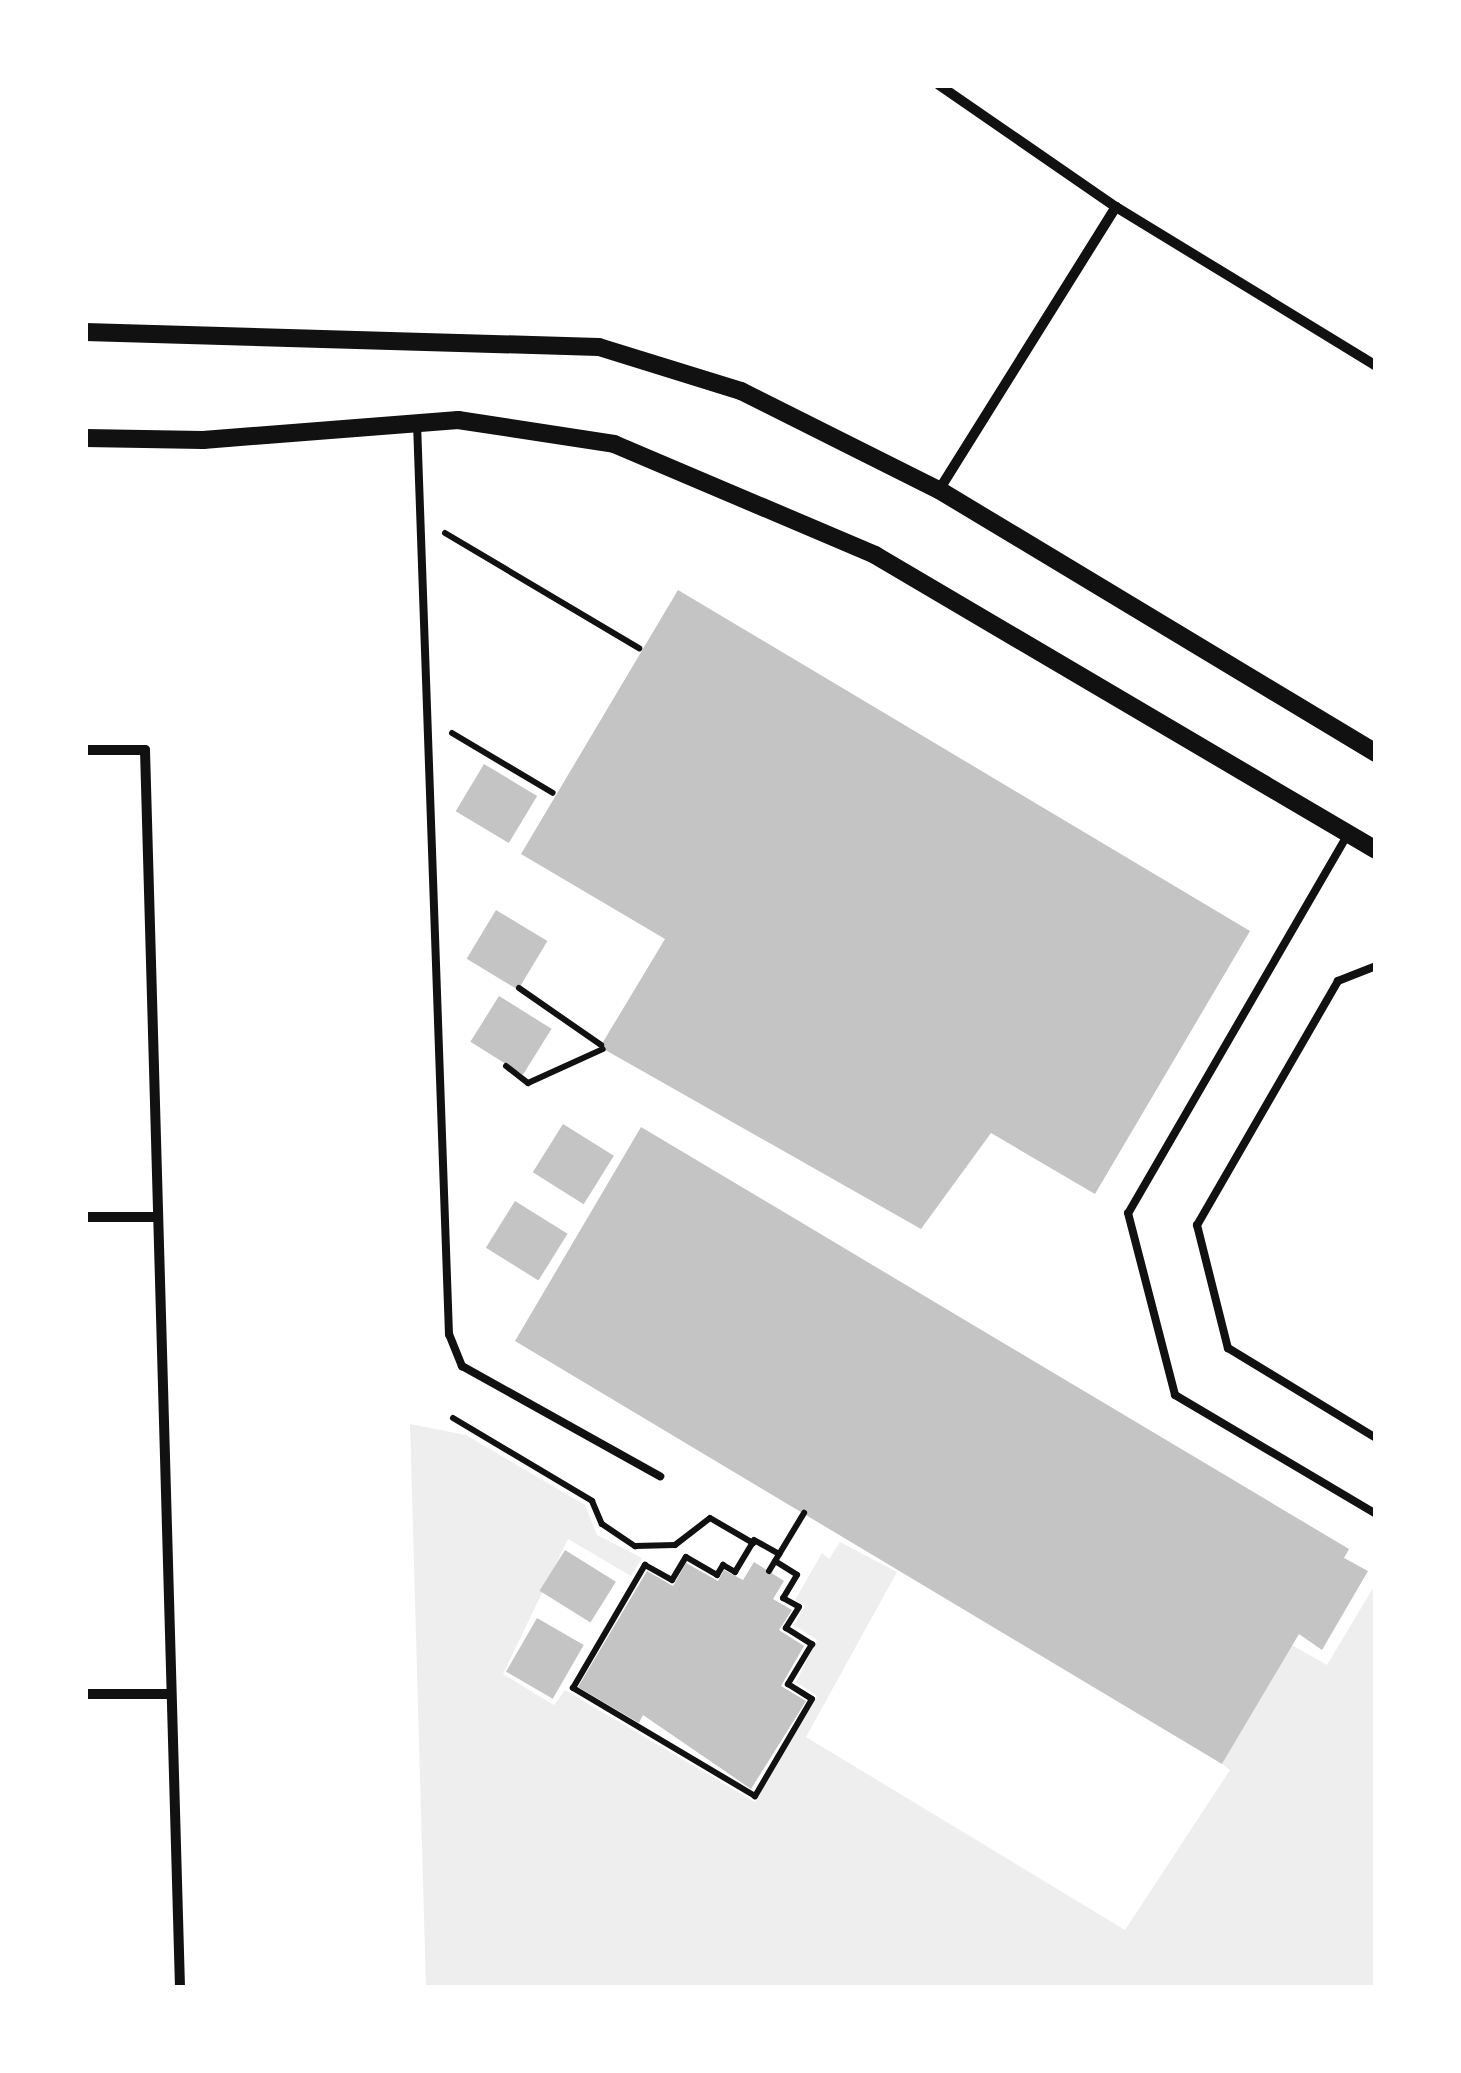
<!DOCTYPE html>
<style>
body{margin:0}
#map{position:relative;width:1461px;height:2073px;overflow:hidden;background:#fff;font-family:"Titillium Web",sans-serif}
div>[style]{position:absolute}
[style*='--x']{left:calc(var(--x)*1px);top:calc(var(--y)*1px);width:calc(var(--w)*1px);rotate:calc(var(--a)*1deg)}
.green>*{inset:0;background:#eee}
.building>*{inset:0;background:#c4c4c4;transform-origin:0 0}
.path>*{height:6px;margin:-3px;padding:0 3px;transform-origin:3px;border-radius:3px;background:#111}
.service>*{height:8px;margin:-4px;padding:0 4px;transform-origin:4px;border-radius:4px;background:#111}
.minor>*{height:10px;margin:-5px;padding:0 5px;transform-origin:5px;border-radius:5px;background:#111}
.tertiary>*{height:18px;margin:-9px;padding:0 9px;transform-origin:9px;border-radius:9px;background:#111}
span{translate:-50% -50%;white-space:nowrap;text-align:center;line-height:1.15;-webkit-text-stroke:8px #fff;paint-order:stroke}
.frame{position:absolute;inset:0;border:88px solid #fff;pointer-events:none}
</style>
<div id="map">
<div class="green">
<i style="clip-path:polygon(410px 1424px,466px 1435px,585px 1505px,597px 1535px,642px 1558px,631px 1576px,568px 1539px,503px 1674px,554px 1705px,565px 1690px,755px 1802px,817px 1696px,796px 1682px,817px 1640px,794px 1625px,805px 1606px,795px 1600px,822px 1553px,829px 1559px,840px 1542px,897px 1572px,806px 1737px,1125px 1930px,1230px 1770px,1222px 1764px,1292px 1645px,1327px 1665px,1376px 1583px,1376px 1988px,426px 1988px)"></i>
</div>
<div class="building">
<i style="clip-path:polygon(678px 590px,1250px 931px,1095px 1194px,991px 1133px,921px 1229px,600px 1047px,665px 939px,521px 854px)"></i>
<i style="left:484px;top:764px;width:62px;height:55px;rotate:31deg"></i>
<i style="left:496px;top:910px;width:60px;height:57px;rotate:31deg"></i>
<i style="left:499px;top:996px;width:62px;height:54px;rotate:32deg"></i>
<i style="left:563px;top:1124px;width:60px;height:57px;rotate:32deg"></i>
<i style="clip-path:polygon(641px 1127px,1349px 1549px,1344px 1558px,1368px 1571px,1322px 1650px,1299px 1634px,1222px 1764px,515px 1341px)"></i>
<i style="left:515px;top:1201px;width:62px;height:55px;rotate:32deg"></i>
<i style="left:565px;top:1550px;width:60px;height:48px;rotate:32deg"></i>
<i style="clip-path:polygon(754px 1562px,784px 1581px,773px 1599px,792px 1610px,779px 1630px,804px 1646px,781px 1686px,806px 1701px,751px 1789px,643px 1715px,639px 1723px,578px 1687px,647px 1571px,673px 1586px,686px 1563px,718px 1581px,724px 1570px,743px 1580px)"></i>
<i style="left:537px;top:1618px;width:54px;height:62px;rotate:30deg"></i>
</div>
<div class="path">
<i style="--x:445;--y:533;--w:226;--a:30.7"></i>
<i style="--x:452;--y:733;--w:117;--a:30.7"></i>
<i style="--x:519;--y:988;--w:100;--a:34.8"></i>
<i style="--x:506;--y:1066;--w:28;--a:38"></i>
<i style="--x:528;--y:1083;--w:82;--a:-24.4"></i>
<i style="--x:453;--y:1418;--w:162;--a:30.8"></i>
<i style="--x:592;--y:1501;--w:25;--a:67"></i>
<i style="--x:602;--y:1524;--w:40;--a:34"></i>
<i style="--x:635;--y:1546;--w:40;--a:-1.4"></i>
<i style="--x:675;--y:1545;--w:44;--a:-37.6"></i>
<i style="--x:710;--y:1518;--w:50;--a:30.2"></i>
<i style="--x:775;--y:1561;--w:26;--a:32"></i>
<i style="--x:797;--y:1575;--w:27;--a:121"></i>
<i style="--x:783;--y:1598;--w:18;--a:29"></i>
<i style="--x:799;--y:1607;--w:25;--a:122"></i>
<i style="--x:786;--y:1628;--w:31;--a:32"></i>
<i style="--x:812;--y:1644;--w:47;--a:121"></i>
<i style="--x:788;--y:1684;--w:28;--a:32"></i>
<i style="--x:812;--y:1699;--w:113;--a:120.4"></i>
<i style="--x:755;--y:1796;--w:212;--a:-149.3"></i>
<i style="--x:573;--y:1688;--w:143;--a:-59.7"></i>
<i style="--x:645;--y:1565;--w:31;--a:29"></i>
<i style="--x:672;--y:1580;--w:27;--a:-59"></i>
<i style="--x:686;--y:1557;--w:36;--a:30"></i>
<i style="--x:717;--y:1575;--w:12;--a:-59"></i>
<i style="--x:723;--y:1565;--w:14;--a:30"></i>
<i style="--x:735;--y:1572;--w:37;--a:-59"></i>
<i style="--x:754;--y:1540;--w:29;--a:29"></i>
<i style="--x:769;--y:1571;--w:68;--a:-58.9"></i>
</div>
<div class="service">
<i style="--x:417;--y:423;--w:912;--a:87.99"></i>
<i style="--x:449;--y:1334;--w:35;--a:68"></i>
<i style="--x:462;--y:1366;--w:227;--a:29.1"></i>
<i style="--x:1348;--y:834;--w:438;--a:120.1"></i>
<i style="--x:1128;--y:1213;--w:188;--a:75.5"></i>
<i style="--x:1175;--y:1395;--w:234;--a:30.6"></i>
<i style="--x:1376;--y:966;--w:41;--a:158.5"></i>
<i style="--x:1338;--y:981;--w:282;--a:120"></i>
<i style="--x:1197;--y:1225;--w:127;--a:75.9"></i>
<i style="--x:1228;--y:1348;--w:173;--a:31.3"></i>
</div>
<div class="minor">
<i style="--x:939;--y:85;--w:215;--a:34.6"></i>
<i style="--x:1116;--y:207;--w:305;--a:31.4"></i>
<i style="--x:939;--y:490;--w:334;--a:-58"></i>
<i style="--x:85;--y:750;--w:60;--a:0"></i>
<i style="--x:145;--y:750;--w:1238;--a:88.38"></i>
<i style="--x:85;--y:1217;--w:69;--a:0"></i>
<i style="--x:85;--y:1694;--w:84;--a:0"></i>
</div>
<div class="tertiary">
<i style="--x:85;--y:332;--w:514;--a:1.67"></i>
<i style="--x:599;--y:347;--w:149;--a:17.2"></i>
<i style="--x:741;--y:391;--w:221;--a:26.6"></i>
<i style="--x:939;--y:490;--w:510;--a:31.04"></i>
<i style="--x:85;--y:438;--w:118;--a:1"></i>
<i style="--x:203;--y:440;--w:256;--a:-4.5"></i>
<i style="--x:458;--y:420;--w:158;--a:8.7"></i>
<i style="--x:614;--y:444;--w:284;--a:23"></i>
<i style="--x:875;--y:555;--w:581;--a:30.49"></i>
</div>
<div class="frame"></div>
</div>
